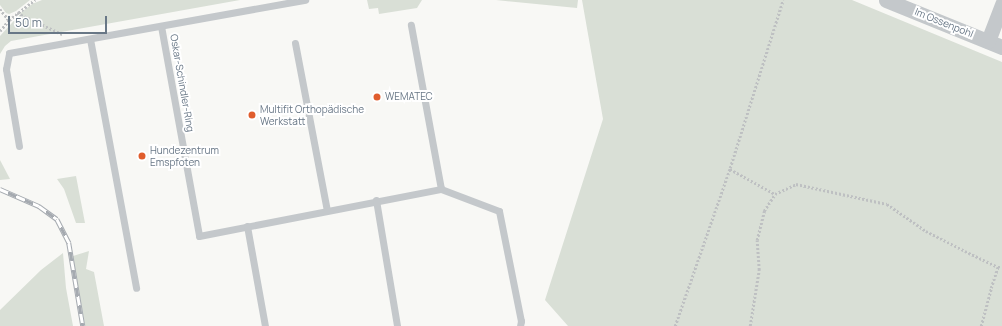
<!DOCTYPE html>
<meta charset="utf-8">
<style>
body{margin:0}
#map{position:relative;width:1002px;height:326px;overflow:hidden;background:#f8f8f5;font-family:Manrope,sans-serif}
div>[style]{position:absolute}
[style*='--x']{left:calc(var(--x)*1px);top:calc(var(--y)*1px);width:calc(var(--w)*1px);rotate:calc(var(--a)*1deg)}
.green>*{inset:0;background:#d9dfd6}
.path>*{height:2.5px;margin-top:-1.25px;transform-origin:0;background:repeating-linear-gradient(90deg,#bec0c2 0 2px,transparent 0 4px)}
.service>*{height:7px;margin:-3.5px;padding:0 3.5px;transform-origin:3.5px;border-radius:3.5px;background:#c4c8cb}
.minor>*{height:15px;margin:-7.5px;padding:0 7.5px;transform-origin:7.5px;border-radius:7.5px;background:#c4c8cb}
.rail>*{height:4.5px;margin-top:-2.25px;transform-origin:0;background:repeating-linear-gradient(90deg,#fff 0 9px,#a5aab0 0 18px);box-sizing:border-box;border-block:1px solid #a5aab0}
.dots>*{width:11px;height:11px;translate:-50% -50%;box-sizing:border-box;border:2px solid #fff;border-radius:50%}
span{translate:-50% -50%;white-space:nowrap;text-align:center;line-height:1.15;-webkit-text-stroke:4px #fff;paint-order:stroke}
.street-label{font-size:10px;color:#687786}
.poi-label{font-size:10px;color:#687786}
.left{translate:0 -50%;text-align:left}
.scale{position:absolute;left:8px;top:16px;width:99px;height:18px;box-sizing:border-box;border:2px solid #687786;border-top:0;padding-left:5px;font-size:12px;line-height:14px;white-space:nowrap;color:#687786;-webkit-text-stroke:3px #fff;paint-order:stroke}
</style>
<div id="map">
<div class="green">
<i style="clip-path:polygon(0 0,30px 0,16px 11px,9px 14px,6px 13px,0 5px)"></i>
<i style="clip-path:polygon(42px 0,240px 0,11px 41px,5px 46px,0 54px,0 36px,22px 12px,32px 4px)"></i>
<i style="clip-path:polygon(367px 0,422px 0,417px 8px,379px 14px,378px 8px,369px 9px)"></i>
<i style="clip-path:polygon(496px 0,578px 0,577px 8px)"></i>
<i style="clip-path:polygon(582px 0,852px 0,1002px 62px,1002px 326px,568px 326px,545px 300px,603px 119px)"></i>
<i style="clip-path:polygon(0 160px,10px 179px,0 180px)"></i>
<i style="clip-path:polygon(76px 176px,85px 223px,76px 223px,64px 189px,57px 179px)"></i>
<i style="clip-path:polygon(89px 251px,86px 269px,94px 272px,104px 326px,85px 326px,73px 256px)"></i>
<i style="clip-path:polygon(63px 253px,66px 288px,73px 326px,0 326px,0 310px,41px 270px)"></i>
</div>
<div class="path">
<i style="--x:0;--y:9;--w:14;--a:51"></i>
<i style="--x:17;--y:13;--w:50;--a:25"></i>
<i style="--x:0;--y:31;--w:14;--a:-51"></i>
<i style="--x:9;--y:20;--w:33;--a:-38"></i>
<i style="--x:730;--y:169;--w:51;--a:29.1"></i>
<i style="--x:675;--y:326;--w:167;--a:-70.8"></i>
<i style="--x:730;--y:168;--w:176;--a:-72.5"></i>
<i style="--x:750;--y:326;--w:57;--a:-80.9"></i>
<i style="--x:759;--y:270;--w:30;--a:-94"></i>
<i style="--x:757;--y:240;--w:30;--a:-76"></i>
<i style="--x:764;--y:211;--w:20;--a:-57"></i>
<i style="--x:775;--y:194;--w:23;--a:-25"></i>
<i style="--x:796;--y:184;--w:93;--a:12.4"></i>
<i style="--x:887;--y:204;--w:47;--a:34.7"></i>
<i style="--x:926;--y:231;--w:44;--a:27.1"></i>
<i style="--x:965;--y:251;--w:37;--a:26"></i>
<i style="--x:998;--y:267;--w:4;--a:0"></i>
<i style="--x:981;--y:326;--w:39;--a:-75"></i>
<i style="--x:991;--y:288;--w:22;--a:-72"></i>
</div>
<div class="service">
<i style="--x:161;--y:26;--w:213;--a:79.7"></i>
<i style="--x:199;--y:236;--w:247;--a:-11"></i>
<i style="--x:441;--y:189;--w:167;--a:-100.4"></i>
<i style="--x:90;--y:39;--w:253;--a:79.5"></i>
<i style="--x:295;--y:43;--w:170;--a:79.2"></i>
<i style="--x:19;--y:146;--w:78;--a:-99.6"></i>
<i style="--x:6;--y:69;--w:16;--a:-79"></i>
<i style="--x:9;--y:53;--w:301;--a:-10.2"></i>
<i style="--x:441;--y:189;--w:62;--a:20.8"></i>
<i style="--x:499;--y:211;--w:112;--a:78.7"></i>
<i style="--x:521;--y:321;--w:5;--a:101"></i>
<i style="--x:376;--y:200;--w:128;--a:80.5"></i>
<i style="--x:247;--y:226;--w:102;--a:79.8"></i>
</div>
<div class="minor">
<i style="--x:886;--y:0;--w:125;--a:22.1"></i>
<i style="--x:988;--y:41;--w:40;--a:-69"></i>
</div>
<div class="rail">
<i style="--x:0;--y:189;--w:43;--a:23.6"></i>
<i style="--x:39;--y:206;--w:22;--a:36"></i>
<i style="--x:57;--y:219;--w:27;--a:63"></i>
<i style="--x:69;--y:243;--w:84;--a:80.4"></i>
</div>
<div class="dots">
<i style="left:377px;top:97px;background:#e05d2d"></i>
<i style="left:252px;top:115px;background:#e05d2d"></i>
<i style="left:142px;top:156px;background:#e05d2d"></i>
</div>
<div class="street-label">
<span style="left:944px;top:23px;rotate:22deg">Im Ossenpohl</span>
<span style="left:182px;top:83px;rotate:80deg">Oskar-Schindler-Ring</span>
</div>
<div class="poi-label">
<span class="left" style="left:385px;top:97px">WEMATEC</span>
<span class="left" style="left:260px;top:115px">Multifit Orthopädische<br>Werkstatt</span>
<span class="left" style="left:150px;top:156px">Hundezentrum<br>Emspfoten</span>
</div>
<div class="scale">50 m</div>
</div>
